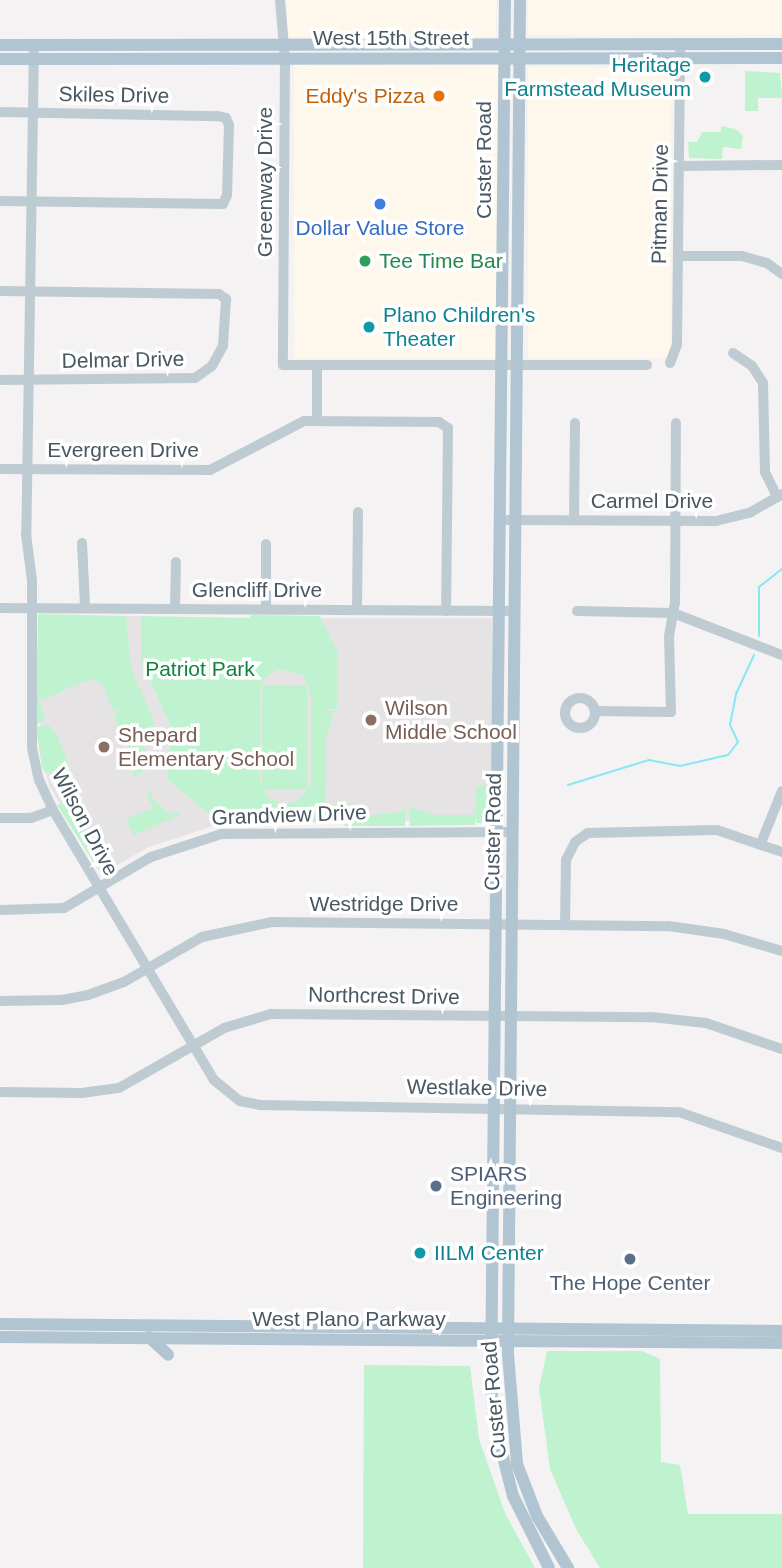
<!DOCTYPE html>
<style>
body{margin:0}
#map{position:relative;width:782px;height:1568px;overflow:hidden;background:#f4f2f2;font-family:Helvetica,sans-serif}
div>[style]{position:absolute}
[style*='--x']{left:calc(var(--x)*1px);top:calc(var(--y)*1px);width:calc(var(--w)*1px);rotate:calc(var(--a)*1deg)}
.commercial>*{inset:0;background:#fef7ec;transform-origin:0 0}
.education>*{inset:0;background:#e5e3e4;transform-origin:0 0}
.green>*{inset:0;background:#bff3cf;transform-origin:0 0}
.stream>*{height:2px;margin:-1px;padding:0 1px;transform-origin:1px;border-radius:1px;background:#89e6f3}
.minor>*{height:10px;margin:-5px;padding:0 5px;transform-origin:5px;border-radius:5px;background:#bfcbd2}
.minor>.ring{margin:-5px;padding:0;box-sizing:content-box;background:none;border:10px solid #bfcbd2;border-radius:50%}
.major>*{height:12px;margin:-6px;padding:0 6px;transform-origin:6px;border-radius:6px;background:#b0c4d2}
.dots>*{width:19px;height:19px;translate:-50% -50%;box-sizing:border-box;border:4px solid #fff;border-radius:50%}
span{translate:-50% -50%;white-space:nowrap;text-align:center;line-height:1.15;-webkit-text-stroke:7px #fff;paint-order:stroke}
.street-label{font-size:21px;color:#485761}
.culture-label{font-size:21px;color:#0d838f}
.right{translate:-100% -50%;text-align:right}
.left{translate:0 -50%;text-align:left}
.food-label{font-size:21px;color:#c56008}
.shop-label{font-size:21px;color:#366cbe}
.leisure-label{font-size:21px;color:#27864d}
.park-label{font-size:21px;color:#118440}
.education-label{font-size:21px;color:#785e54}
.service-label{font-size:21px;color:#4e5e75}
</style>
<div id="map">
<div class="commercial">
<i style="left:287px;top:0;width:209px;height:37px"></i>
<i style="left:528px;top:0;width:254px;height:35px"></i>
<i style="left:294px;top:64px;width:205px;height:295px"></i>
<i style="left:528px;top:67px;width:143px;height:291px"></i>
</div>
<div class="education">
<i style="clip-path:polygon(39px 615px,141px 616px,141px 662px,171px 727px,167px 779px,220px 824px,149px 847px,101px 874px,50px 787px,41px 759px)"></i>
<i style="left:251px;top:618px;width:241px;height:203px"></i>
</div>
<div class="green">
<i style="clip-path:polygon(745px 71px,780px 73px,782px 98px,758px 98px,758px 111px,745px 111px)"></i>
<i style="clip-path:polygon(721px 126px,736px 129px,743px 136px,741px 149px,723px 147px,722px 159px,689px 158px,688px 142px,697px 142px,702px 132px,721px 132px)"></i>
<i style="clip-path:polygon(38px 614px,126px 616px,131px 668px,153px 719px,153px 736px,142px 742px,152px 767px,133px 777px,132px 772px,138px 769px,114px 716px,120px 710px,114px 712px,102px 684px,91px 679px,69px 688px,65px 682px,67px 689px,39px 701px,46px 719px,36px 725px)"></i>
<i style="clip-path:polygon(evenodd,251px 615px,320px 616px,337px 651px,337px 709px,328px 709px,316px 732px,329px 711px,334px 711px,326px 739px,325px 822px,220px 824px,167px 779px,171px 727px,141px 662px,141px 616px,250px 618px,251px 615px,280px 669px,303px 675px,311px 694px,311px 784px,299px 800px,285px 805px,267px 797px,259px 780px,260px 687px,267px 676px,280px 669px)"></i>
<i style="left:262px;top:685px;width:45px;height:104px"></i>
<i style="clip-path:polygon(49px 725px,57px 735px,72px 774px,45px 772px,42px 768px,36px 727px)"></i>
<i style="left:492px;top:786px;width:37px;height:16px;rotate:90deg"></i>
<i style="clip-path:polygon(152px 790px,152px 798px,171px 815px,176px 811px,180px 815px,134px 835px,126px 819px,153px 808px,146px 793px)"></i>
<i style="clip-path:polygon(69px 800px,104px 859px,110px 856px,116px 867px,103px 877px,57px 805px)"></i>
<i style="clip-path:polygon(346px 804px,355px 805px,358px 816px,401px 812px,405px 807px,405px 826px,344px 826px)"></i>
<i style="clip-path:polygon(475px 805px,475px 825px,410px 826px,410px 807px,434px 815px,473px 815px)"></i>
<i style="clip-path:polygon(547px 1351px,642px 1351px,660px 1359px,661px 1462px,680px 1465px,688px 1514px,782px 1514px,782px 1568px,600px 1568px,576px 1529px,550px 1469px,539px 1388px)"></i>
<i style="clip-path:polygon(364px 1365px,470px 1366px,479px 1439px,505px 1513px,535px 1568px,363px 1568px)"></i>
</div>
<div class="stream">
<i style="--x:759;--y:636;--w:49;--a:-90"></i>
<i style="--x:759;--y:587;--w:29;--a:-38"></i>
<i style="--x:568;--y:785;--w:85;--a:-17.2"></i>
<i style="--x:649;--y:760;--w:32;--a:11"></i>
<i style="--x:680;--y:766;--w:49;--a:-12.9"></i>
<i style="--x:728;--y:755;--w:16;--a:-52"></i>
<i style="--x:738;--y:742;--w:19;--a:-115"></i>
<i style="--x:730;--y:725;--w:32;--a:-79"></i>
<i style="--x:736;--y:694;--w:43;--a:-65.2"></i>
</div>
<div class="minor">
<i style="--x:280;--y:0;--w:58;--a:85.1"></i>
<i style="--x:285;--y:58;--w:307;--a:90.4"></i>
<i style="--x:283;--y:365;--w:364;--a:0"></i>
<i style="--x:34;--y:45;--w:489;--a:90.9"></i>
<i style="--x:26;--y:534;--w:46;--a:82.6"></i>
<i style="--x:32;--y:580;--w:168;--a:90"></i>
<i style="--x:32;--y:748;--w:33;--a:78"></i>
<i style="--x:39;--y:780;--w:33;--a:65"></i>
<i style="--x:53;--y:810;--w:314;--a:59.2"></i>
<i style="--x:214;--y:1080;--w:33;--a:39"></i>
<i style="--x:240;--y:1101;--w:20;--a:11"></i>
<i style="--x:260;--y:1105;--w:419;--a:1"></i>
<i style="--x:679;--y:1112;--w:109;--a:19.3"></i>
<i style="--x:0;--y:112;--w:218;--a:1.1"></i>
<i style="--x:218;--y:116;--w:8;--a:14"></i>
<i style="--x:226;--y:118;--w:8;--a:67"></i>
<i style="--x:229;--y:125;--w:70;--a:91.6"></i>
<i style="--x:227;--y:195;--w:10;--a:114"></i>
<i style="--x:223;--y:204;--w:223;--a:-179.2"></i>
<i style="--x:680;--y:166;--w:102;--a:-0.6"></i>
<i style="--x:679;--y:256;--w:63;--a:0"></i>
<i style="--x:742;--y:256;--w:26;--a:16"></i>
<i style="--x:767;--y:263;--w:19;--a:36"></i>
<i style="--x:0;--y:291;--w:219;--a:0.8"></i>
<i style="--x:219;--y:294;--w:9;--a:36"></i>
<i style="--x:226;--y:299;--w:47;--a:93.7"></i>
<i style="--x:223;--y:346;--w:23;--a:119"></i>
<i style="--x:212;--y:366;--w:21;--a:145"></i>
<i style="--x:195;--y:378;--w:195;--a:179.4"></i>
<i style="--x:733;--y:353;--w:23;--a:34"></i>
<i style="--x:752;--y:366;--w:20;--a:57"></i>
<i style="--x:763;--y:383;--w:89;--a:88.7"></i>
<i style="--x:765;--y:472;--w:28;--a:64"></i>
<i style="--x:670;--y:363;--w:19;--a:-69"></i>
<i style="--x:677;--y:345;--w:301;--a:-89.4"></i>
<i style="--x:317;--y:420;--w:55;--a:-90"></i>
<i style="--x:0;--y:469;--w:210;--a:0.3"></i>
<i style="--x:210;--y:470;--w:106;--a:-27.5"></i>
<i style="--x:304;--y:421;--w:135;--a:0.4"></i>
<i style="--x:439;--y:422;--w:11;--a:34"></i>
<i style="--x:448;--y:428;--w:183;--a:90.6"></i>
<i style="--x:502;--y:520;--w:214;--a:0.3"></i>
<i style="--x:716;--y:521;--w:36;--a:-14"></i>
<i style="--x:751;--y:512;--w:36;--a:-30"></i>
<i style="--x:574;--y:520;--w:97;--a:-89.4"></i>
<i style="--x:82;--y:543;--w:64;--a:87.3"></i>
<i style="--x:0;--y:608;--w:515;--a:0.33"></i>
<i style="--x:175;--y:608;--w:46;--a:-88.8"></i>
<i style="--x:266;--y:609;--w:65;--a:-90"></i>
<i style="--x:357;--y:610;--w:98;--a:-89.4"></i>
<i style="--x:577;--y:611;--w:96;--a:1.2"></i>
<i style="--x:673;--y:613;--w:117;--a:21.1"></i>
<i class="ring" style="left:565px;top:698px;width:20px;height:20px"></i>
<i style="--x:595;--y:711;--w:76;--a:0.8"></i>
<i style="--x:671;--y:712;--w:76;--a:-91.5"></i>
<i style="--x:669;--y:636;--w:34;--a:-80"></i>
<i style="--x:675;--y:603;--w:180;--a:-89.7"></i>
<i style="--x:0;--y:818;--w:31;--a:0"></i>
<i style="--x:31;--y:818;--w:23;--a:-20"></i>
<i style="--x:761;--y:843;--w:56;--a:-68"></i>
<i style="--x:0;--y:910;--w:64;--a:-1.8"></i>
<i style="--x:64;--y:908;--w:101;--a:-30.4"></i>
<i style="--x:151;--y:857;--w:74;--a:-18.2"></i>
<i style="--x:221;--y:834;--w:292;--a:-0.4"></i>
<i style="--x:565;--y:925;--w:65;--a:-89.1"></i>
<i style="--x:566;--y:860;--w:20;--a:-63"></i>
<i style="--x:575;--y:842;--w:16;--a:-35"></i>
<i style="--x:588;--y:833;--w:129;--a:-1.3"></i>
<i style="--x:717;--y:830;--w:69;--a:18.7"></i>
<i style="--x:0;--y:1001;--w:62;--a:-0.9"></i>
<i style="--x:62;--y:1000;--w:26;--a:-11"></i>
<i style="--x:88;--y:995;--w:38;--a:-20"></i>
<i style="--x:124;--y:982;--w:90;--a:-30"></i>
<i style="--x:202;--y:937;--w:72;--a:-12.1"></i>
<i style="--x:272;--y:922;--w:396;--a:0.6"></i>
<i style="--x:668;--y:926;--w:57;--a:8.1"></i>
<i style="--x:724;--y:934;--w:60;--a:16.3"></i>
<i style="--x:0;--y:1092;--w:82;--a:0.7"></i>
<i style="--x:82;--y:1093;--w:37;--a:-8"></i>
<i style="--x:119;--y:1088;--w:121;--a:-29.7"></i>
<i style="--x:224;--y:1028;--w:49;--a:-16.6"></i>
<i style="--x:271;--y:1014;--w:380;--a:0.5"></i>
<i style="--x:651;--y:1017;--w:55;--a:6.2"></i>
<i style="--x:706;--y:1023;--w:80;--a:18.9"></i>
</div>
<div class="major">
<i style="--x:505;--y:0;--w:1385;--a:90.58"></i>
<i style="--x:491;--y:1385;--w:36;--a:85"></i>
<i style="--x:494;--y:1421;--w:77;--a:75.8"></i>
<i style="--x:513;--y:1496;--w:80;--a:63.4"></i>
<i style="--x:520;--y:0;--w:1354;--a:90.51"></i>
<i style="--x:508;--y:1354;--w:110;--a:85.3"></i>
<i style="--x:517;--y:1464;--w:56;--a:69"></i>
<i style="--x:537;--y:1516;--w:61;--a:59.2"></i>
<i style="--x:0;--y:45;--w:782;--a:-0.07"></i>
<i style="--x:0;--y:59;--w:782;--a:-0.07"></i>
<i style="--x:0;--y:1324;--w:782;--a:0.51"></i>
<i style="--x:0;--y:1337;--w:782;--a:0.44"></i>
<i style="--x:149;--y:1337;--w:26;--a:43"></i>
</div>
<div class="dots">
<i style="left:705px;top:77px;background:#0f9aa8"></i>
<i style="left:439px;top:96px;background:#e8710a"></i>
<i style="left:380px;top:204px;background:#3f7fe0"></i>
<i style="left:365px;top:261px;background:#2e9e5b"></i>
<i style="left:369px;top:327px;background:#0f9aa8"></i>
<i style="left:371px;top:720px;background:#8d6e63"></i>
<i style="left:104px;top:747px;background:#8d6e63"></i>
<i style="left:436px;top:1186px;background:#5c6f8a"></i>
<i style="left:420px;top:1253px;background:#0f9aa8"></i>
<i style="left:630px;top:1259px;background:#5c6f8a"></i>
</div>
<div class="street-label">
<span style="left:391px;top:38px">West 15th Street</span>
<span style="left:114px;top:95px;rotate:1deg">Skiles Drive</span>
<span style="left:484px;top:160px;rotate:-90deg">Custer Road</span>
<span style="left:265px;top:182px;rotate:-90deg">Greenway Drive</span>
<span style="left:660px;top:204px;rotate:-89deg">Pitman Drive</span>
<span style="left:123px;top:360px;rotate:-1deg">Delmar Drive</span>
<span style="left:123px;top:450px">Evergreen Drive</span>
<span style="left:652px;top:501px">Carmel Drive</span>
<span style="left:257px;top:590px">Glencliff Drive</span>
<span style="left:289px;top:815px;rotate:-2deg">Grandview Drive</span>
<span style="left:85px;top:822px;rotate:62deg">Wilson Drive</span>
<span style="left:493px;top:832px;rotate:-89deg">Custer Road</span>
<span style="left:384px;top:904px">Westridge Drive</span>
<span style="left:384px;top:996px;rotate:1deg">Northcrest Drive</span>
<span style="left:477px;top:1088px;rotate:1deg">Westlake Drive</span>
<span style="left:349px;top:1319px">West Plano Parkway</span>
<span style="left:494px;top:1400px;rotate:-95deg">Custer Road</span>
</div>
<div class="culture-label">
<span class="right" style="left:691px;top:77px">Heritage<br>Farmstead Museum</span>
<span class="left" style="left:383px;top:327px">Plano Children's<br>Theater</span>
<span class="left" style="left:434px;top:1253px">IILM Center</span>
</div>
<div class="food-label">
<span class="right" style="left:425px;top:96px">Eddy's Pizza</span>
</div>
<div class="shop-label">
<span style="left:380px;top:228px">Dollar Value Store</span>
</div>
<div class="leisure-label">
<span class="left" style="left:379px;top:261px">Tee Time Bar</span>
</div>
<div class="park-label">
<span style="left:200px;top:669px">Patriot Park</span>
</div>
<div class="education-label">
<span class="left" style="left:385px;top:720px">Wilson<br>Middle School</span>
<span class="left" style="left:118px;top:747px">Shepard<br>Elementary School</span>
</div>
<div class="service-label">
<span class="left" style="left:450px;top:1186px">SPIARS<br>Engineering</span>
<span style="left:630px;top:1283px">The Hope Center</span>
</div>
</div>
